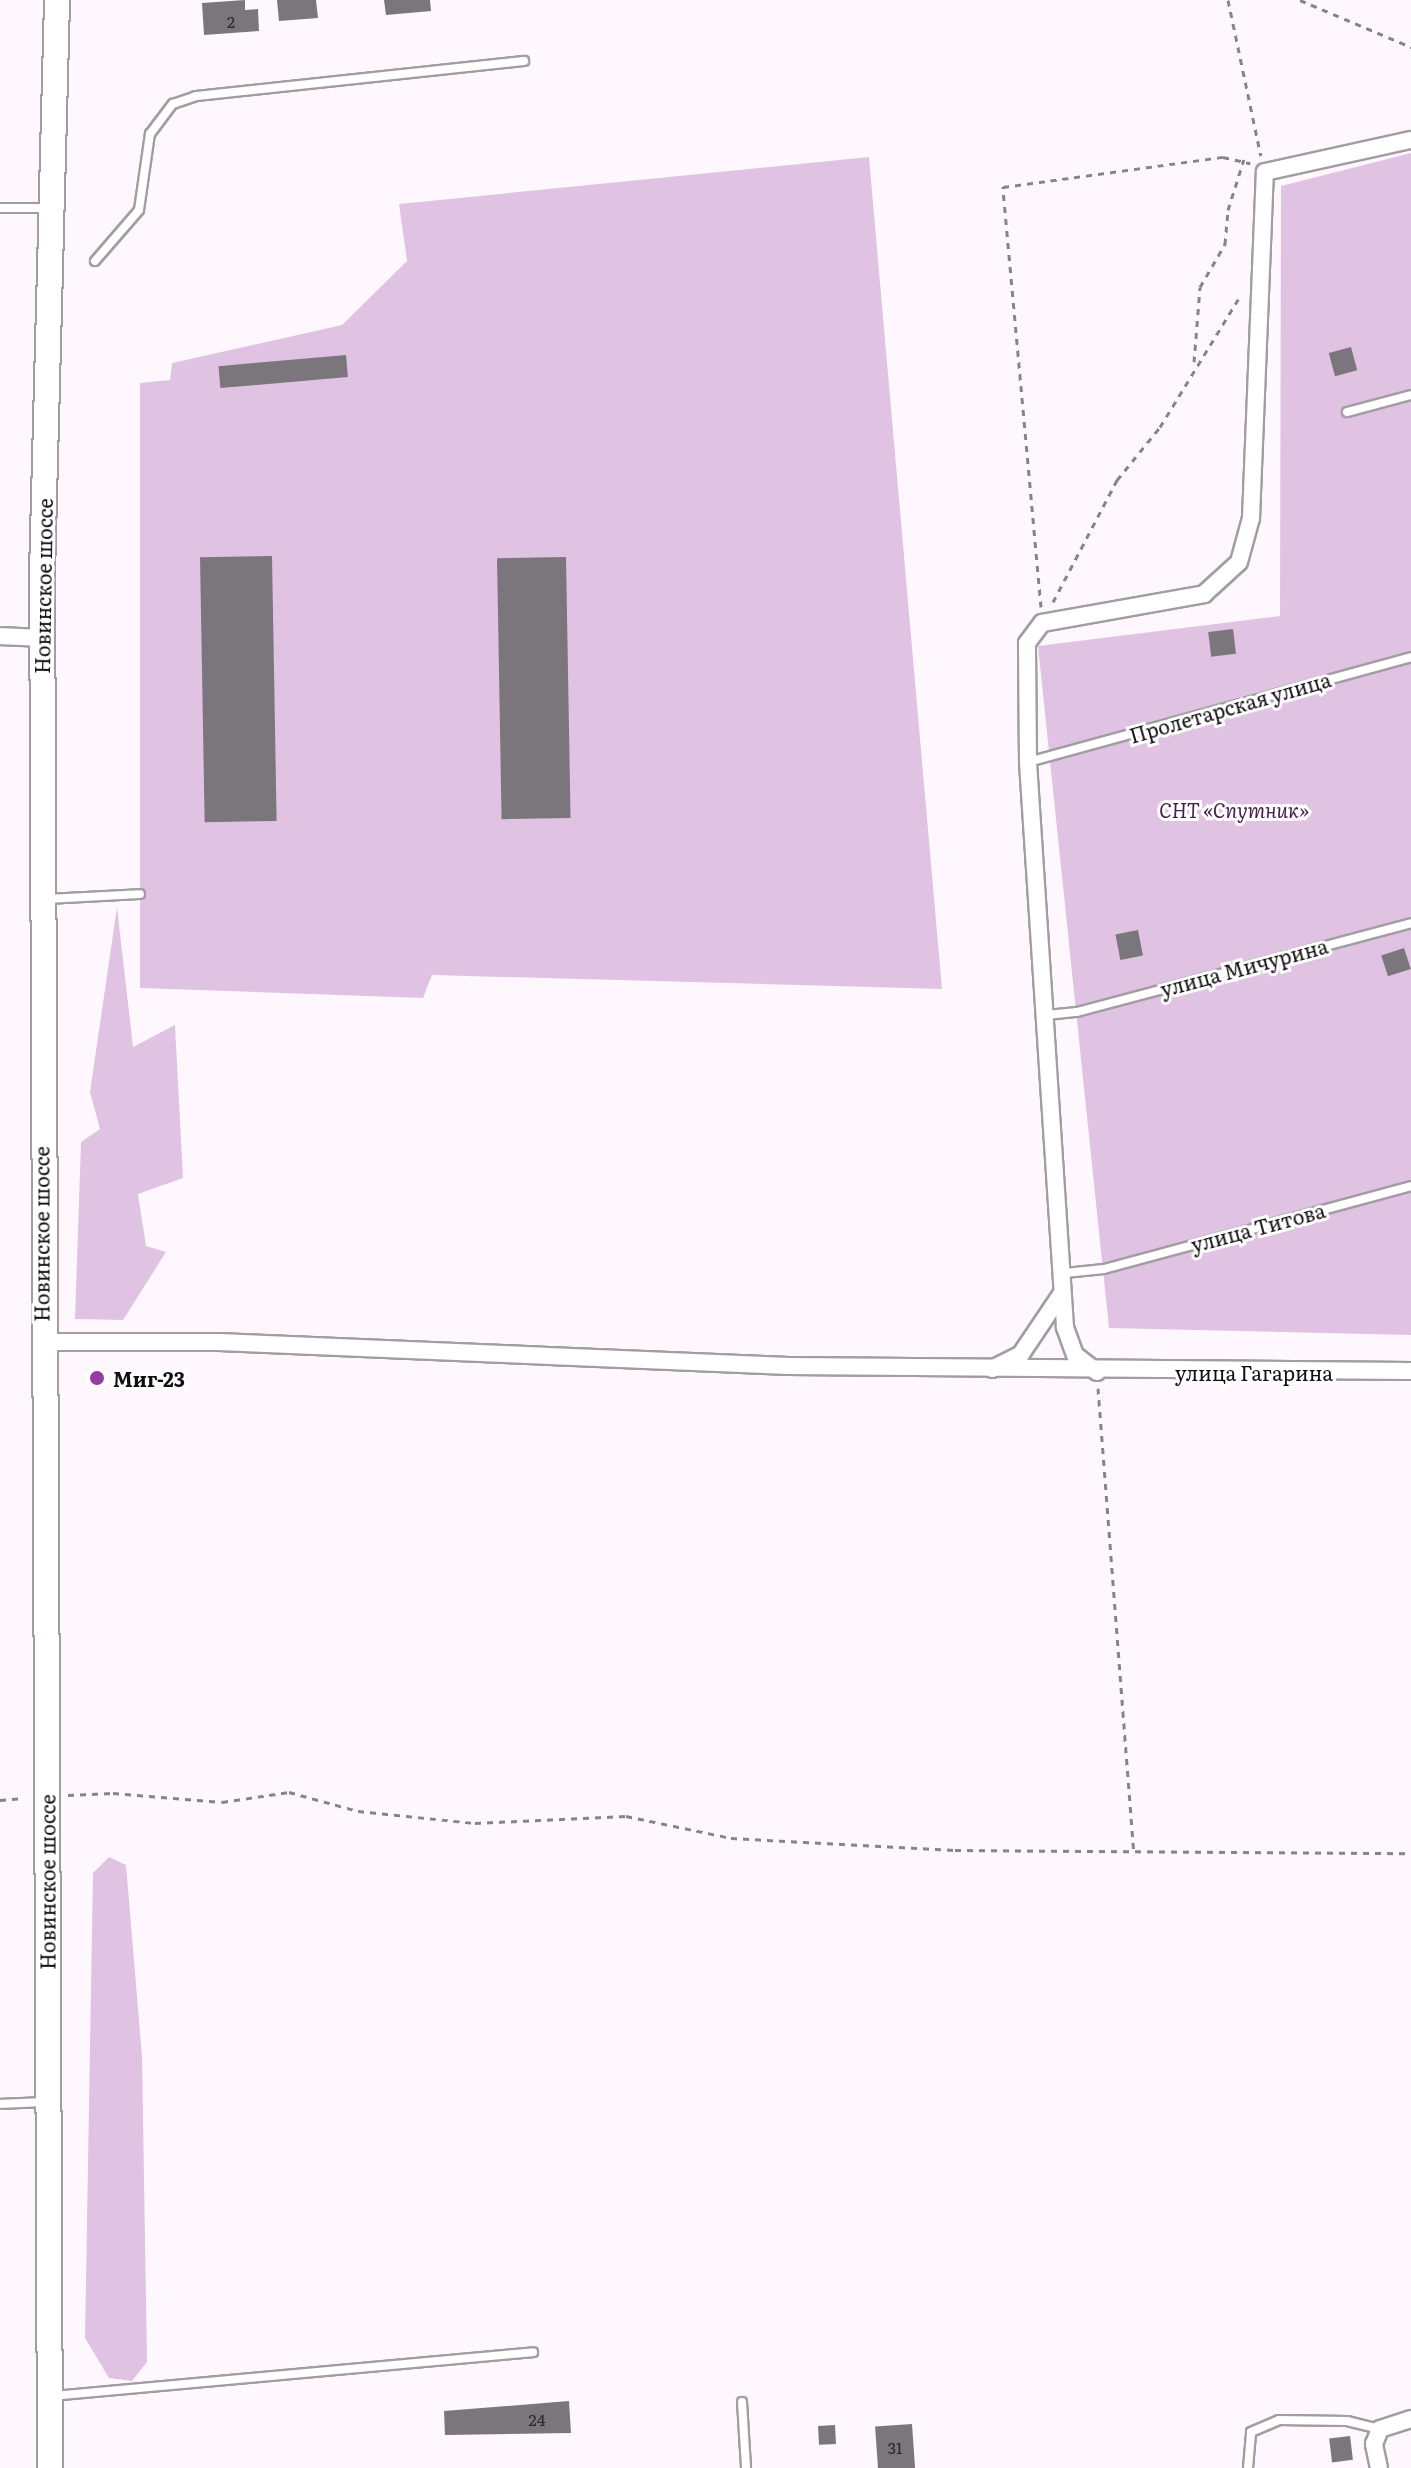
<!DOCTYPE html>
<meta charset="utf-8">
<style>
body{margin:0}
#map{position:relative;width:1411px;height:2468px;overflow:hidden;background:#fef8fe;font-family:Literata,serif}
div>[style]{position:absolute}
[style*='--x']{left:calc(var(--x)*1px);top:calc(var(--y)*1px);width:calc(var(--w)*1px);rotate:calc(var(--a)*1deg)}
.green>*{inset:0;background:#e0c3e3}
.building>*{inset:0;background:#7b767c;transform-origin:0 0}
.path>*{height:3px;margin-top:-1.5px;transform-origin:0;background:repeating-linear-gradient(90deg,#878387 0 6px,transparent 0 12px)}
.roads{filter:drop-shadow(2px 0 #a29da3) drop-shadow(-2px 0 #a29da3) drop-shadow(0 2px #a29da3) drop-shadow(0 -2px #a29da3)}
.lane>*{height:8px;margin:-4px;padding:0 4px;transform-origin:4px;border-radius:4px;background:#fff}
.street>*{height:16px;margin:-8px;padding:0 8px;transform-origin:8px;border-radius:8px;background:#fff}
.secondary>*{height:24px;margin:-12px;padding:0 12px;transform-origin:12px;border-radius:12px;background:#fff}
.dots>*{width:22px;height:22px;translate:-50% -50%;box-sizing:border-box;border:4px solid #fff;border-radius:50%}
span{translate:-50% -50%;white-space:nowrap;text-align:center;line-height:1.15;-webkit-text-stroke:6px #fff;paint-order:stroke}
.number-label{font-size:16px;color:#2b282b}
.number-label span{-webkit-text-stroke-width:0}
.street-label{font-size:20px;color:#100e10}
.park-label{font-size:20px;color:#461e4c;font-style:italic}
.poi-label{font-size:20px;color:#100e10;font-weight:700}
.left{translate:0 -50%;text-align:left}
</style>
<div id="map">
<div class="green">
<i style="clip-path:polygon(1411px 153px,1411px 1335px,1109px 1328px,1038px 646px,1280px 616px,1281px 186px)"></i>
<i style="clip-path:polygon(869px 157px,942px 989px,432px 975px,423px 998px,140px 988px,140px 383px,170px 380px,172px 363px,342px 325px,407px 261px,399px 204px)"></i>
<i style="clip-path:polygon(117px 907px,133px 1047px,175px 1025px,183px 1178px,138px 1194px,146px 1246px,166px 1252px,123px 1320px,75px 1319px,81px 1142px,100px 1129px,90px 1092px)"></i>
<i style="clip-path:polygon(109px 1857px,126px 1865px,142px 2056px,147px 2362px,132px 2381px,109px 2378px,85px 2338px,93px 1873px)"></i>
</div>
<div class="building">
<i style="clip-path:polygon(245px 0,245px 10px,258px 9px,259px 31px,204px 35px,202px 3px)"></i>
<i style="clip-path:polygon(277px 0,316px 0,318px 18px,279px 21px)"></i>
<i style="clip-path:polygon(384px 0,430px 0,431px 11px,386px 15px)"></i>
<i style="left:1351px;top:347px;width:24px;height:23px;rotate:75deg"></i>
<i style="left:346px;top:355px;width:22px;height:128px;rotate:85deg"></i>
<i style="left:272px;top:556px;width:265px;height:72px;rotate:89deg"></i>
<i style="left:566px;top:557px;width:261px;height:69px;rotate:89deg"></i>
<i style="left:1233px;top:629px;width:25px;height:25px;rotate:83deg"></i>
<i style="left:1138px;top:930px;width:26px;height:23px;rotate:79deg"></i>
<i style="left:1404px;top:948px;width:22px;height:24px;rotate:72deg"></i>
<i style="clip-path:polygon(569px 2401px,571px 2433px,445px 2435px,444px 2411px)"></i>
<i style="left:912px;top:2424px;width:44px;height:37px;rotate:86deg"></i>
<i style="left:835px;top:2425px;width:19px;height:17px;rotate:87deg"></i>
<i style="left:1350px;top:2436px;width:24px;height:21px;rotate:83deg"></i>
</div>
<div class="path">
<i style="--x:1228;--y:0;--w:159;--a:78.1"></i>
<i style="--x:1300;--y:0;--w:121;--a:22.9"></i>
<i style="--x:1194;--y:362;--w:75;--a:-85.4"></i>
<i style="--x:1200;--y:287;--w:50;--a:-59.8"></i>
<i style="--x:1225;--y:244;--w:34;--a:-85"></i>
<i style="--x:1228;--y:210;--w:53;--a:-72.6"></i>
<i style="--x:1053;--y:602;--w:138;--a:-62.3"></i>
<i style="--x:1117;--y:480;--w:68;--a:-50.9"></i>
<i style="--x:1160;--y:427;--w:155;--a:-58.5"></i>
<i style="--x:1041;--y:607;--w:422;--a:-95.2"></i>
<i style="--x:1003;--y:187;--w:222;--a:-7.8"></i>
<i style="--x:1223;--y:157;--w:28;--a:13"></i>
<i style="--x:1098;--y:1388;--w:468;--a:85.6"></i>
<i style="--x:68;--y:1795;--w:45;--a:-2.5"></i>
<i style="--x:113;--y:1793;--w:109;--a:4.7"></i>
<i style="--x:222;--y:1802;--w:68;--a:-8.5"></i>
<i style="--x:289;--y:1792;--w:72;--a:15.4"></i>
<i style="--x:358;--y:1811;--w:118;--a:5.9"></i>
<i style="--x:475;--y:1823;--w:151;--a:-2.7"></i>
<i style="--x:626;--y:1816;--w:107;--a:11.8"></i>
<i style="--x:731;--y:1838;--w:224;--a:3.1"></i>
<i style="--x:955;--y:1850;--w:456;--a:0.4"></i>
<i style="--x:0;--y:1800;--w:24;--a:-5"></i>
</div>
<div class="roads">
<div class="lane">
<i style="--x:0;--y:208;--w:49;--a:0"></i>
<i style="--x:95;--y:261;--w:67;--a:-49.2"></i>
<i style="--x:139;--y:210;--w:77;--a:-81.8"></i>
<i style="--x:150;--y:134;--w:38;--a:-53"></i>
<i style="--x:173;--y:104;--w:24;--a:-19"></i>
<i style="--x:196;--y:96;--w:330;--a:-6.1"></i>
<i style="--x:1347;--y:412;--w:66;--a:-14.9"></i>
<i style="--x:1028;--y:762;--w:397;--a:-15.3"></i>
<i style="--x:46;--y:899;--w:94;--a:-3"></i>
<i style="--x:1047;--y:1015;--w:30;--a:-6"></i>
<i style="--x:1077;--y:1012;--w:346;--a:-14.9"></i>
<i style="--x:1065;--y:1273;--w:39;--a:-6"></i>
<i style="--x:1104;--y:1269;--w:318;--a:-15.1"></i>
<i style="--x:0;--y:2104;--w:47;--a:-2.4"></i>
<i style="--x:52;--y:2396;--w:483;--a:-5.2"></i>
<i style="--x:742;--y:2402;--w:66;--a:86.5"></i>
<i style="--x:1248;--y:2468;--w:36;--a:-85"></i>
<i style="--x:1251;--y:2432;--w:30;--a:-23"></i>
<i style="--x:1279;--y:2420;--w:68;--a:0.8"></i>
<i style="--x:1347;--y:2421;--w:34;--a:14"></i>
</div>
<div class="street">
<i style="--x:0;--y:636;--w:42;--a:2.7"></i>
<i style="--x:41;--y:1342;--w:178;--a:0"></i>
<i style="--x:219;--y:1342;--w:570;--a:2.42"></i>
<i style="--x:788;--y:1366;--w:623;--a:0.46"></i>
<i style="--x:992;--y:1369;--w:33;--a:-27"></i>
<i style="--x:1021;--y:1354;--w:73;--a:-56.1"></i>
<i style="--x:1097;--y:1372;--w:28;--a:-142"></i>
<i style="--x:1075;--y:1355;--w:30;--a:-110"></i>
<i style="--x:1065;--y:1327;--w:566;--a:-93.75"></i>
<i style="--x:1028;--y:762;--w:119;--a:-90.5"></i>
<i style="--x:1027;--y:643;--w:25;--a:-53"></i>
<i style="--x:1042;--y:623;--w:165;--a:-10.1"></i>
<i style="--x:1204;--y:594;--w:47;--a:-42.4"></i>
<i style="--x:1239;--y:562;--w:46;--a:-74.7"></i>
<i style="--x:1251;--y:518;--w:346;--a:-87.7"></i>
<i style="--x:1265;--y:172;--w:149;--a:-12.4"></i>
<i style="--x:1379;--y:2468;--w:25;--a:-102"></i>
<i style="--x:1374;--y:2444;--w:16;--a:-68"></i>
<i style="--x:1380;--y:2429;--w:33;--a:-18"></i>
</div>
<div class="secondary">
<i style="--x:50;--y:2468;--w:1894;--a:-90.24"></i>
<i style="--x:42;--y:574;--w:574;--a:-88.5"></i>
</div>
</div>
<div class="dots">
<i style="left:97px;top:1378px;background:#963aa4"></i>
</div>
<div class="number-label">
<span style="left:231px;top:21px">2</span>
<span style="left:537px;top:2419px">24</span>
<span style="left:895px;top:2447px">31</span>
</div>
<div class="street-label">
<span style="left:43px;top:586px;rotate:-89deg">Новинское шоссе</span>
<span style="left:1230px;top:707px;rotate:-16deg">Пролетарская улица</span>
<span style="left:1244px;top:967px;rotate:-15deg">улица Мичурина</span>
<span style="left:1258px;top:1227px;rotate:-15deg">улица Титова</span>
<span style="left:41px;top:1234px;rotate:-90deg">Новинское шоссе</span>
<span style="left:1254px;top:1372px">улица Гагарина</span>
<span style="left:47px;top:1882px;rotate:-90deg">Новинское шоссе</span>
</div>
<div class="park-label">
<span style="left:1234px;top:809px">СНТ «Спутник»</span>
</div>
<div class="poi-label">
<span class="left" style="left:113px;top:1378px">Миг-23</span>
</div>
</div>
